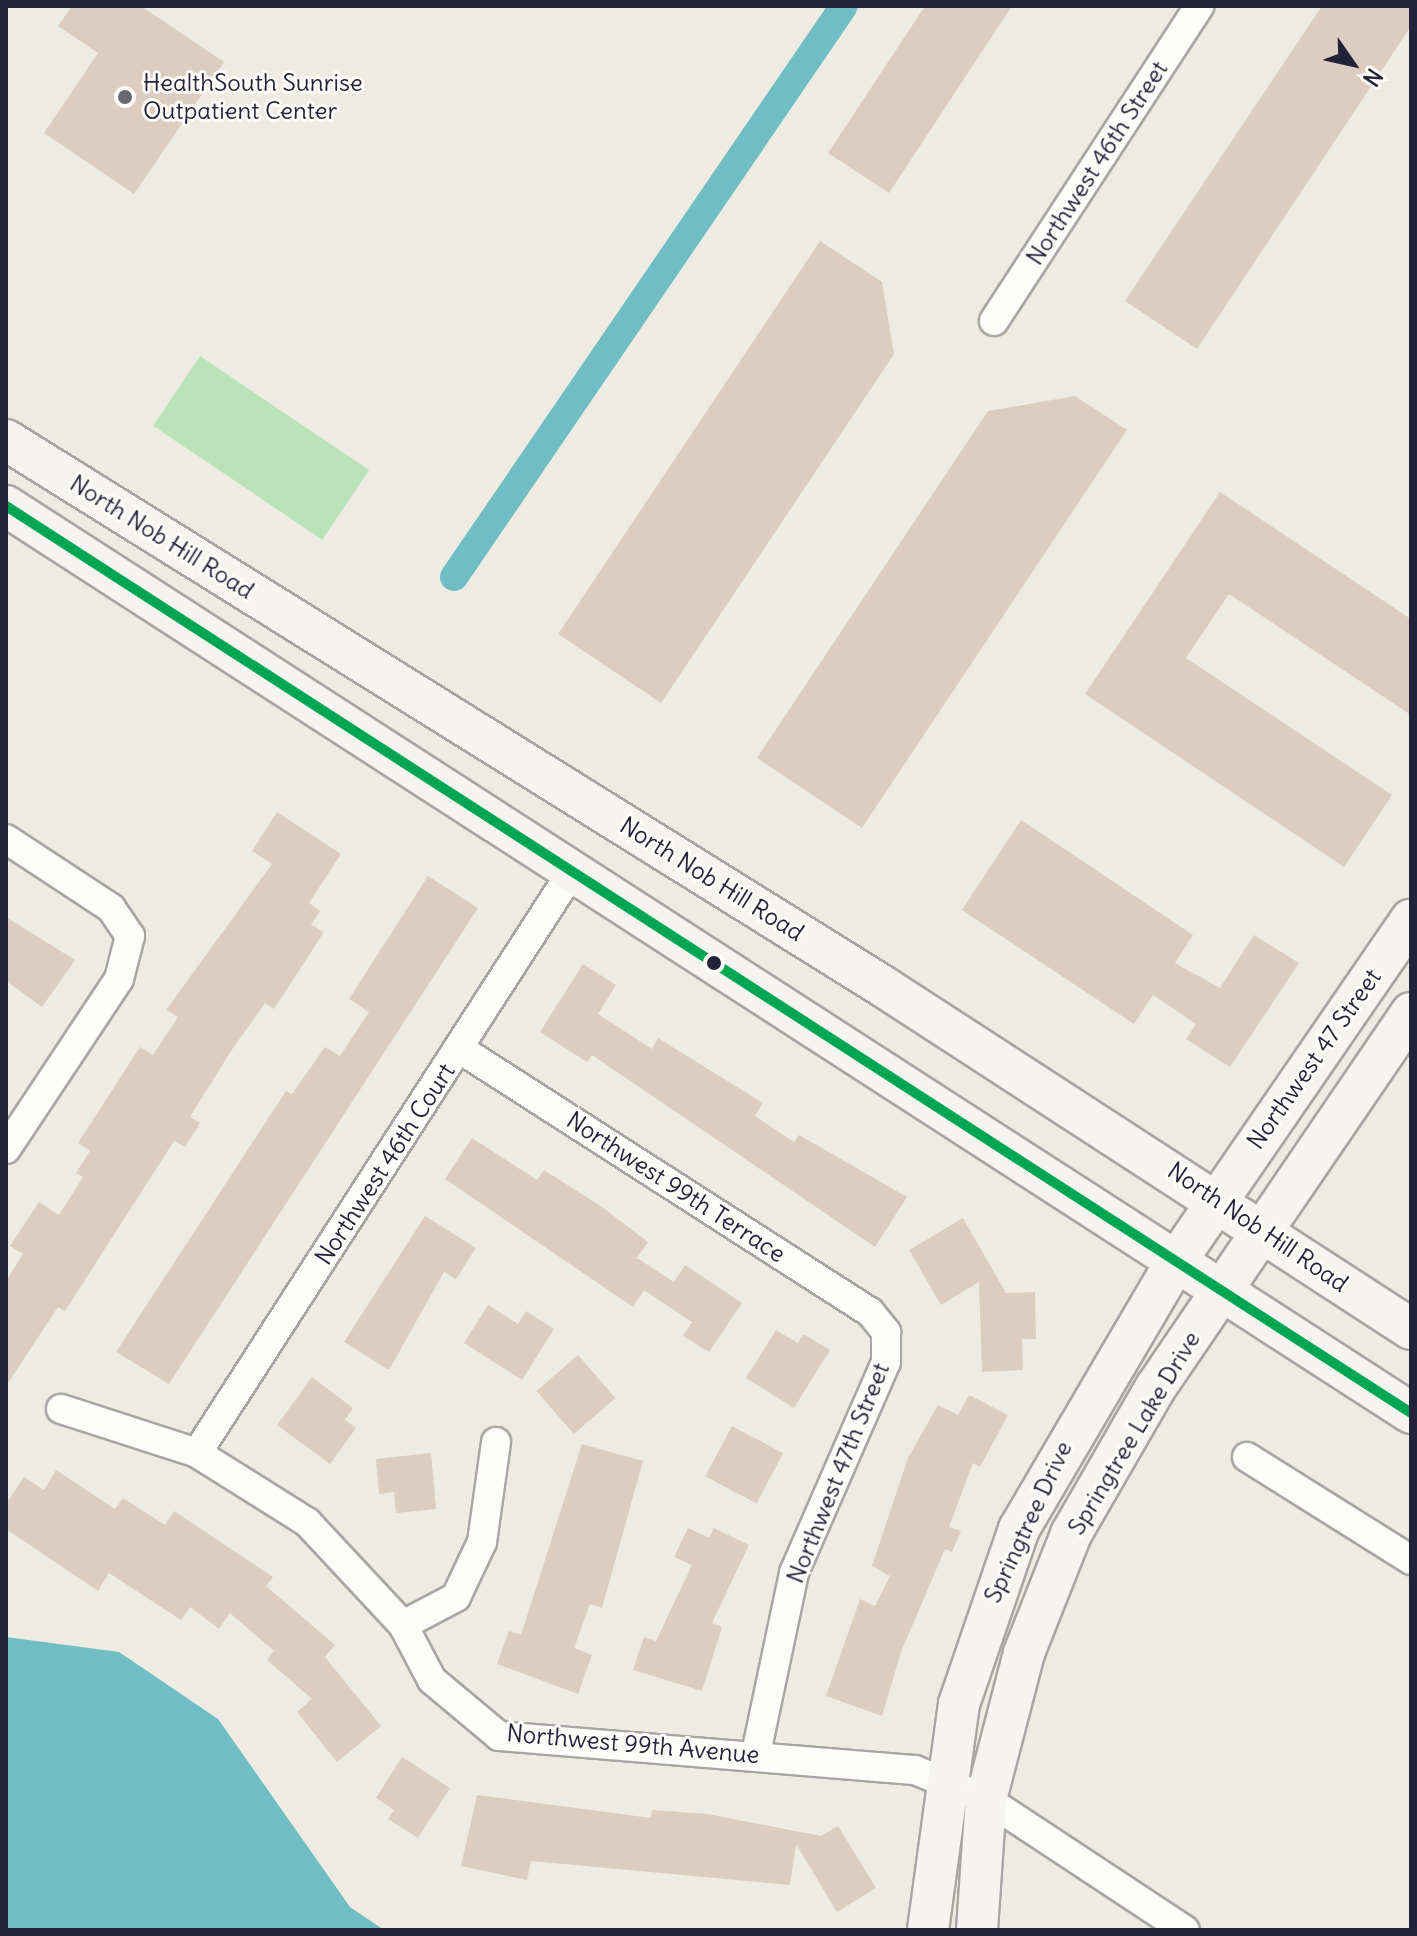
<!DOCTYPE html>
<style>
body{margin:0}
#map{position:relative;width:1417px;height:1936px;overflow:hidden;background:#eeece2;font-family:Delius,sans-serif}
div>[style]{position:absolute}
[style*='--x']{left:calc(var(--x)*1px);top:calc(var(--y)*1px);width:calc(var(--w)*1px);rotate:calc(var(--a)*1deg)}
.green>*{inset:0;background:#bbe3b9;transform-origin:0 0}
.water>*{inset:0;background:#70bec4}
.canal>*{height:28px;margin:-14px;padding:0 14px;transform-origin:14px;border-radius:14px;background:#70bec4}
.building>*{inset:0;background:#dccdc0;transform-origin:0 0}
.roads{filter:drop-shadow(2px 0 #a8a6a3) drop-shadow(-2px 0 #a8a6a3) drop-shadow(0 2px #a8a6a3) drop-shadow(0 -2px #a8a6a3)}
.street>*{height:28px;margin:-14px;padding:0 14px;transform-origin:14px;border-radius:14px;background:#fcfcfb}
.secondary>*{height:40px;margin:-20px;padding:0 20px;transform-origin:20px;border-radius:20px;background:#f6f4f0}
.bus-1>*{height:10px;margin:-5px;padding:0 5px;transform-origin:5px;border-radius:5px;background:#00a651}
.dots>*{width:22px;height:22px;translate:-50% -50%;box-sizing:border-box;border:4px solid #fdfcf7;border-radius:50%}
span{translate:-50% -50%;white-space:nowrap;text-align:center;line-height:1.15;-webkit-text-stroke:6px #fdfcf7;paint-order:stroke}
.poi-label{font-size:24px;color:#22223b}
.left{translate:0 -50%;text-align:left}
.street-label{font-size:24px;color:#22223b}
.frame{position:absolute;inset:0;border:8px solid #22223b;pointer-events:none}
.north{position:absolute;left:1313px;top:24px;width:80px;height:80px;-webkit-text-stroke:6px #fdfcf7;paint-order:stroke;rotate:124deg;font-size:22px;font-weight:700;line-height:32px;text-align:center;color:#22223b}
.north::after{content:'';display:block;margin:auto;width:28px;height:36px;background:#22223b;clip-path:polygon(50% 0,100% 100%,50% 72%,0 100%)}
</style>
<div id="map">
<div class="green">
<i style="left:200px;top:356px;width:204px;height:84px;rotate:34deg"></i>
</div>
<div class="water">
<i style="clip-path:polygon(6px 1637px,119px 1652px,218px 1719px,350px 1907px,384px 1930px,6px 1930px)"></i>
</div>
<div class="canal">
<i style="--x:454;--y:577;--w:691;--a:-55.67"></i>
</div>
<div class="building">
<i style="clip-path:polygon(72px 6px,141px 6px,224px 62px,134px 194px,44px 133px,98px 53px,58px 26px)"></i>
<i style="clip-path:polygon(925px 6px,1012px 6px,889px 193px,828px 153px)"></i>
<i style="clip-path:polygon(1322px 6px,1411px 6px,1411px 26px,1197px 349px,1125px 301px)"></i>
<i style="clip-path:polygon(820px 241px,882px 282px,894px 354px,661px 703px,558px 634px)"></i>
<i style="clip-path:polygon(1075px 396px,1127px 430px,862px 828px,757px 758px,988px 411px)"></i>
<i style="clip-path:polygon(1220px 492px,1411px 619px,1411px 715px,1229px 594px,1186px 658px,1392px 795px,1344px 867px,1085px 694px)"></i>
<i style="clip-path:polygon(277px 812px,341px 854px,309px 903px,320px 911px,311px 925px,324px 932px,274px 1009px,265px 1003px,231px 1051px,190px 1117px,200px 1123px,185px 1147px,174px 1141px,65px 1311px,58px 1307px,6px 1386px,6px 1281px,23px 1254px,10px 1246px,39px 1202px,59px 1215px,83px 1177px,76px 1173px,90px 1151px,78px 1143px,140px 1047px,153px 1055px,178px 1017px,166px 1010px,272px 864px,252px 851px)"></i>
<i style="clip-path:polygon(1021px 820px,1193px 935px,1175px 963px,1220px 988px,1254px 935px,1299px 963px,1230px 1067px,1186px 1039px,1196px 1024px,1153px 995px,1134px 1024px,962px 910px)"></i>
<i style="clip-path:polygon(428px 876px,478px 908px,169px 1384px,116px 1352px,286px 1091px,292px 1094px,325px 1047px,340px 1056px,369px 1012px,349px 999px)"></i>
<i style="clip-path:polygon(6px 917px,75px 960px,42px 1007px,6px 981px)"></i>
<i style="clip-path:polygon(583px 964px,616px 985px,598px 1014px,652px 1049px,658px 1038px,763px 1103px,755px 1116px,794px 1142px,799px 1135px,907px 1197px,875px 1247px,592px 1055px,587px 1062px,540px 1032px)"></i>
<i style="clip-path:polygon(472px 1138px,537px 1180px,544px 1170px,602px 1207px,648px 1242px,637px 1258px,674px 1282px,685px 1265px,742px 1303px,709px 1352px,683px 1336px,692px 1322px,644px 1290px,633px 1307px,445px 1179px)"></i>
<i style="clip-path:polygon(425px 1216px,476px 1248px,456px 1279px,444px 1272px,389px 1370px,344px 1342px)"></i>
<i style="clip-path:polygon(963px 1218px,1006px 1293px,1035px 1292px,1036px 1339px,1022px 1339px,1023px 1370px,982px 1372px,979px 1282px,941px 1305px,909px 1250px)"></i>
<i style="clip-path:polygon(488px 1305px,518px 1324px,526px 1311px,554px 1329px,522px 1380px,464px 1343px)"></i>
<i style="clip-path:polygon(776px 1330px,798px 1343px,803px 1334px,830px 1350px,794px 1408px,746px 1378px)"></i>
<i style="left:578px;top:1355px;width:57px;height:55px;rotate:49deg"></i>
<i style="clip-path:polygon(312px 1377px,353px 1408px,345px 1420px,356px 1428px,330px 1464px,277px 1425px)"></i>
<i style="clip-path:polygon(969px 1395px,1008px 1415px,980px 1467px,973px 1463px,949px 1527px,961px 1531px,952px 1552px,945px 1549px,901px 1652px,882px 1716px,826px 1696px,860px 1599px,875px 1606px,890px 1576px,872px 1566px,908px 1458px,938px 1405px,958px 1415px)"></i>
<i style="left:732px;top:1426px;width:58px;height:57px;rotate:28deg"></i>
<i style="clip-path:polygon(582px 1444px,643px 1461px,602px 1608px,590px 1604px,574px 1648px,592px 1655px,578px 1694px,497px 1664px,509px 1631px,521px 1635px)"></i>
<i style="clip-path:polygon(431px 1453px,436px 1509px,396px 1513px,394px 1492px,379px 1494px,376px 1459px)"></i>
<i style="clip-path:polygon(56px 1470px,115px 1509px,123px 1498px,165px 1525px,174px 1511px,273px 1577px,266px 1586px,335px 1645px,325px 1657px,381px 1726px,337px 1762px,297px 1712px,312px 1699px,267px 1660px,274px 1651px,230px 1613px,219px 1629px,190px 1607px,181px 1620px,109px 1573px,98px 1591px,6px 1529px,6px 1504px,24px 1477px,44px 1490px)"></i>
<i style="clip-path:polygon(688px 1528px,709px 1538px,714px 1528px,749px 1545px,712px 1623px,722px 1627px,702px 1691px,633px 1670px,644px 1637px,656px 1641px,692px 1565px,674px 1557px)"></i>
<i style="clip-path:polygon(402px 1757px,450px 1788px,418px 1838px,388px 1819px,394px 1810px,376px 1798px)"></i>
<i style="clip-path:polygon(477px 1795px,651px 1818px,652px 1810px,708px 1814px,821px 1836px,838px 1826px,876px 1888px,837px 1912px,796px 1844px,790px 1885px,531px 1861px,527px 1880px,461px 1866px)"></i>
</div>
<div class="roads">
<div class="street">
<i style="--x:994;--y:321;--w:376;--a:-56.9"></i>
<i style="--x:6;--y:839;--w:126;--a:33.3"></i>
<i style="--x:111;--y:908;--w:34;--a:56"></i>
<i style="--x:130;--y:936;--w:44;--a:104.3"></i>
<i style="--x:119;--y:979;--w:204;--a:123.6"></i>
<i style="--x:460;--y:1049;--w:487;--a:32.7"></i>
<i style="--x:870;--y:1312;--w:26;--a:51"></i>
<i style="--x:886;--y:1332;--w:30;--a:90"></i>
<i style="--x:886;--y:1362;--w:230;--a:113.6"></i>
<i style="--x:794;--y:1573;--w:185;--a:101.9"></i>
<i style="--x:61;--y:1409;--w:143;--a:17.9"></i>
<i style="--x:197;--y:1453;--w:130;--a:32.1"></i>
<i style="--x:307;--y:1522;--w:141;--a:47"></i>
<i style="--x:403;--y:1625;--w:62;--a:62.2"></i>
<i style="--x:432;--y:1680;--w:87;--a:39.9"></i>
<i style="--x:499;--y:1736;--w:417;--a:4.7"></i>
<i style="--x:915;--y:1770;--w:77;--a:22.2"></i>
<i style="--x:986;--y:1799;--w:238;--a:33.4"></i>
<i style="--x:197;--y:1453;--w:690;--a:-57.18"></i>
<i style="--x:1247;--y:1457;--w:194;--a:32.1"></i>
<i style="--x:403;--y:1625;--w:60;--a:-27.8"></i>
<i style="--x:456;--y:1597;--w:61;--a:-64.7"></i>
<i style="--x:482;--y:1542;--w:101;--a:-82"></i>
</div>
<div class="secondary">
<i style="--x:6;--y:440;--w:1034;--a:31.92"></i>
<i style="--x:884;--y:987;--w:628;--a:32.98"></i>
<i style="--x:6;--y:506;--w:1672;--a:32.84"></i>
<i style="--x:928;--y:1930;--w:228;--a:-82.2"></i>
<i style="--x:959;--y:1704;--w:185;--a:-71.1"></i>
<i style="--x:1019;--y:1529;--w:312;--a:-59.6"></i>
<i style="--x:1177;--y:1260;--w:413;--a:-55.5"></i>
<i style="--x:977;--y:1930;--w:131;--a:-86.1"></i>
<i style="--x:986;--y:1799;--w:151;--a:-75.4"></i>
<i style="--x:1024;--y:1653;--w:128;--a:-68.4"></i>
<i style="--x:1071;--y:1534;--w:170;--a:-60"></i>
<i style="--x:1156;--y:1387;--w:453;--a:-55.7"></i>
</div>
</div>
<div class="bus-1">
<i style="--x:6;--y:506;--w:1672;--a:32.84"></i>
</div>
<div class="dots">
<i style="left:125px;top:97px;background:#696975"></i>
<i style="left:714px;top:963px;background:#22223b"></i>
</div>
<div class="poi-label">
<span class="left" style="left:143px;top:97px">HealthSouth Sunrise<br>Outpatient Center</span>
</div>
<div class="street-label">
<span style="left:1097px;top:163px;rotate:-57deg">Northwest 46th Street</span>
<span style="left:162px;top:537px;rotate:32deg">North Nob Hill Road</span>
<span style="left:712px;top:879px;rotate:32deg">North Nob Hill Road</span>
<span style="left:1314px;top:1059px;rotate:-55deg">Northwest 47 Street</span>
<span style="left:385px;top:1164px;rotate:-57deg">Northwest 46th Court</span>
<span style="left:676px;top:1187px;rotate:33deg">Northwest 99th Terrace</span>
<span style="left:1258px;top:1227px;rotate:34deg">North Nob Hill Road</span>
<span style="left:1134px;top:1433px;rotate:-59deg">Springtree Lake Drive</span>
<span style="left:838px;top:1473px;rotate:-68deg">Northwest 47th Street</span>
<span style="left:1028px;top:1522px;rotate:-65deg">Springtree Drive</span>
<span style="left:633px;top:1744px;rotate:5deg">Northwest 99th Avenue</span>
</div>
<div class="frame"></div>
<div class="north">N</div>
</div>
